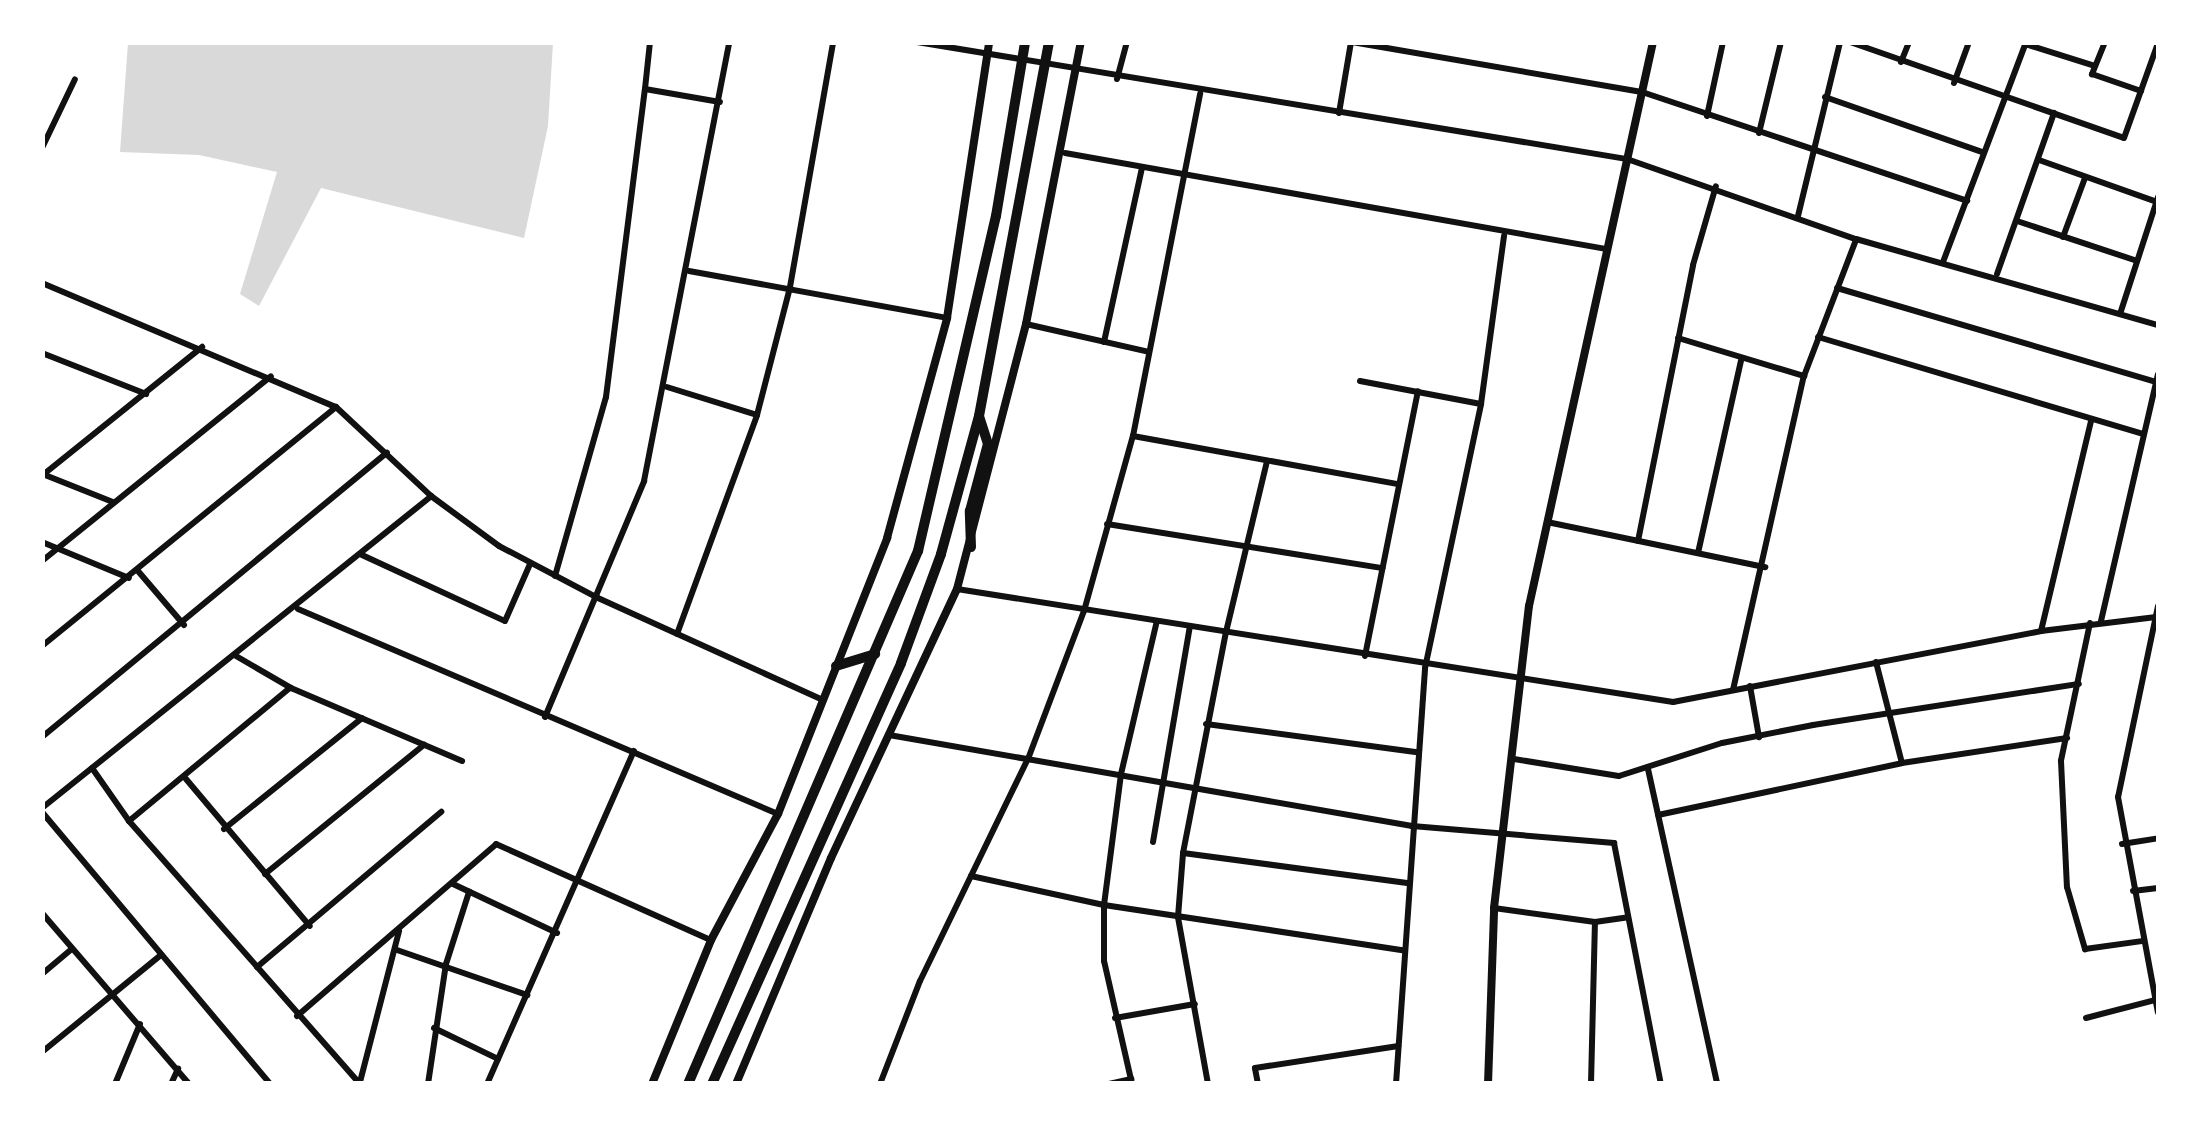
<!DOCTYPE html>
<html>
<head>
<meta charset="utf-8">
<style>
	body { margin:0 }
	#map { position:relative; width:2201px; height:1126px; overflow:hidden; background:#fff; font-family:"Space Grotesk",sans-serif }
	div>[style] { position:absolute }
	[style*='--x'] { left:calc(var(--x)*1px); top:calc(var(--y)*1px); width:calc(var(--w)*1px); rotate:calc(var(--a)*1deg) }
	.water>* { inset:0; background:#d9d9d9 }
	.minor>* { height:6px; margin:-3px; padding:0 3px; transform-origin:3px; border-radius:3px; background:#111 }
	.tertiary>* { height:8px; margin:-4px; padding:0 4px; transform-origin:4px; border-radius:4px; background:#111 }
	.trunk>* { height:10px; margin:-5px; padding:0 5px; transform-origin:5px; border-radius:5px; background:#111 }
	span { translate:-50% -50%; white-space:nowrap; text-align:center; line-height:1.15; -webkit-text-stroke:10px #fff; paint-order:stroke }
	.frame { position:absolute; inset:0; border:45px solid #fff; pointer-events:none }
</style>
</head>
<body>
<div id="map">
	<div class="water">
		<div style="clip-path:polygon(128px 43px,553px 43px,548px 126px,524px 238px,321px 188px,259px 306px,240px 294px,277px 172px,199px 155px,120px 152px)"></div>
	</div>
	<div class="minor">
		<div style="--x:650;--y:42;--w:47;--a:96.1"></div>
		<div style="--x:645;--y:89;--w:76;--a:9.8"></div>
		<div style="--x:917;--y:42;--w:720;--a:9.36"></div>
		<div style="--x:1627;--y:159;--w:243;--a:19.3"></div>
		<div style="--x:1856;--y:239;--w:314;--a:15.9"></div>
		<div style="--x:1352;--y:42;--w:294;--a:9.8"></div>
		<div style="--x:1642;--y:92;--w:343;--a:18.5"></div>
		<div style="--x:1850;--y:42;--w:290;--a:19.3"></div>
		<div style="--x:2124;--y:138;--w:101;--a:-70.3"></div>
		<div style="--x:2105;--y:42;--w:35;--a:112"></div>
		<div style="--x:2092;--y:74;--w:52;--a:19.1"></div>
		<div style="--x:2025;--y:44;--w:73;--a:17.4"></div>
		<div style="--x:1901;--y:62;--w:22;--a:-68"></div>
		<div style="--x:1117;--y:79;--w:38;--a:-75"></div>
		<div style="--x:1954;--y:83;--w:44;--a:-69.9"></div>
		<div style="--x:1825;--y:97;--w:166;--a:19.3"></div>
		<div style="--x:1339;--y:113;--w:72;--a:-80.4"></div>
		<div style="--x:1707;--y:116;--w:76;--a:-77.8"></div>
		<div style="--x:1759;--y:133;--w:94;--a:-76.4"></div>
		<div style="--x:42;--y:148;--w:76;--a:-64.4"></div>
		<div style="--x:1065;--y:153;--w:549;--a:10.06"></div>
		<div style="--x:2039;--y:160;--w:125;--a:19.6"></div>
		<div style="--x:1798;--y:216;--w:179;--a:-76.4"></div>
		<div style="--x:2017;--y:221;--w:126;--a:18.4"></div>
		<div style="--x:2063;--y:237;--w:63;--a:-69.6"></div>
		<div style="--x:1943;--y:262;--w:235;--a:-69.3"></div>
		<div style="--x:689;--y:271;--w:262;--a:10.3"></div>
		<div style="--x:1997;--y:274;--w:171;--a:-70.5"></div>
		<div style="--x:42;--y:283;--w:319;--a:22.9"></div>
		<div style="--x:336;--y:407;--w:130;--a:43.1"></div>
		<div style="--x:431;--y:496;--w:84;--a:36.3"></div>
		<div style="--x:499;--y:546;--w:112;--a:27.7"></div>
		<div style="--x:598;--y:598;--w:247;--a:24.4"></div>
		<div style="--x:1837;--y:288;--w:334;--a:16.4"></div>
		<div style="--x:2121;--y:311;--w:120;--a:-72"></div>
		<div style="--x:1026;--y:324;--w:126;--a:12.8"></div>
		<div style="--x:1818;--y:337;--w:339;--a:16.6"></div>
		<div style="--x:1678;--y:338;--w:132;--a:16.8"></div>
		<div style="--x:1104;--y:342;--w:179;--a:-77.7"></div>
		<div style="--x:42;--y:353;--w:112;--a:21.5"></div>
		<div style="--x:1360;--y:381;--w:123;--a:10.8"></div>
		<div style="--x:667;--y:387;--w:94;--a:17.3"></div>
		<div style="--x:1133;--y:436;--w:268;--a:10.3"></div>
		<div style="--x:44;--y:474;--w:203;--a:-38.8"></div>
		<div style="--x:45;--y:475;--w:73;--a:21.7"></div>
		<div style="--x:1547;--y:522;--w:223;--a:11.7"></div>
		<div style="--x:1107;--y:524;--w:279;--a:9.1"></div>
		<div style="--x:1638;--y:541;--w:281;--a:-78.7"></div>
		<div style="--x:1693;--y:265;--w:82;--a:-73.8"></div>
		<div style="--x:42;--y:542;--w:94;--a:22.5"></div>
		<div style="--x:1698;--y:553;--w:198;--a:-77.4"></div>
		<div style="--x:362;--y:555;--w:157;--a:24.8"></div>
		<div style="--x:505;--y:621;--w:62;--a:-66.3"></div>
		<div style="--x:42;--y:561;--w:294;--a:-38.9"></div>
		<div style="--x:138;--y:571;--w:71;--a:49.6"></div>
		<div style="--x:555;--y:576;--w:186;--a:-74.1"></div>
		<div style="--x:606;--y:397;--w:310;--a:-82.8"></div>
		<div style="--x:957;--y:589;--w:725;--a:8.97"></div>
		<div style="--x:1673;--y:702;--w:375;--a:-10.9"></div>
		<div style="--x:2041;--y:631;--w:116;--a:-6.9"></div>
		<div style="--x:2158;--y:606;--w:195;--a:101.8"></div>
		<div style="--x:2118;--y:797;--w:219;--a:79.5"></div>
		<div style="--x:298;--y:609;--w:522;--a:23.13"></div>
		<div style="--x:2101;--y:621;--w:253;--a:-77"></div>
		<div style="--x:2090;--y:623;--w:141;--a:101.9"></div>
		<div style="--x:2061;--y:761;--w:126;--a:87.3"></div>
		<div style="--x:2067;--y:887;--w:65;--a:73.8"></div>
		<div style="--x:2085;--y:949;--w:59;--a:-7.9"></div>
		<div style="--x:2041;--y:631;--w:216;--a:-76.6"></div>
		<div style="--x:677;--y:634;--w:233;--a:-69.9"></div>
		<div style="--x:757;--y:415;--w:132;--a:-75.5"></div>
		<div style="--x:790;--y:287;--w:249;--a:-80"></div>
		<div style="--x:42;--y:646;--w:379;--a:-39.1"></div>
		<div style="--x:236;--y:656;--w:64;--a:30.2"></div>
		<div style="--x:291;--y:688;--w:186;--a:23.1"></div>
		<div style="--x:1365;--y:656;--w:270;--a:-78.7"></div>
		<div style="--x:1876;--y:662;--w:104;--a:75.6"></div>
		<div style="--x:1750;--y:686;--w:52;--a:80"></div>
		<div style="--x:1733;--y:690;--w:322;--a:-77.3"></div>
		<div style="--x:1804;--y:376;--w:146;--a:-69.1"></div>
		<div style="--x:545;--y:717;--w:256;--a:-67.2"></div>
		<div style="--x:644;--y:481;--w:447;--a:-79"></div>
		<div style="--x:1206;--y:724;--w:213;--a:7.6"></div>
		<div style="--x:889;--y:735;--w:531;--a:9.87"></div>
		<div style="--x:1412;--y:826;--w:203;--a:4.8"></div>
		<div style="--x:1614;--y:843;--w:246;--a:79"></div>
		<div style="--x:42;--y:737;--w:447;--a:-39.5"></div>
		<div style="--x:1514;--y:759;--w:106;--a:9.2"></div>
		<div style="--x:1619;--y:776;--w:108;--a:-17.8"></div>
		<div style="--x:1722;--y:743;--w:93;--a:-11.2"></div>
		<div style="--x:1813;--y:725;--w:269;--a:-8.8"></div>
		<div style="--x:92;--y:768;--w:65;--a:55.1"></div>
		<div style="--x:129;--y:821;--w:350;--a:48.7"></div>
		<div style="--x:1648;--y:769;--w:322;--a:77.6"></div>
		<div style="--x:186;--y:779;--w:192;--a:49.9"></div>
		<div style="--x:42;--y:808;--w:499;--a:-38.7"></div>
		<div style="--x:42;--y:812;--w:355;--a:50"></div>
		<div style="--x:1658;--y:815;--w:249;--a:-12"></div>
		<div style="--x:1902;--y:763;--w:167;--a:-8.6"></div>
		<div style="--x:129;--y:821;--w:209;--a:-39.6"></div>
		<div style="--x:224;--y:829;--w:177;--a:-38.8"></div>
		<div style="--x:1153;--y:842;--w:219;--a:-80.3"></div>
		<div style="--x:2122;--y:844;--w:36;--a:-9"></div>
		<div style="--x:1183;--y:853;--w:228;--a:7.6"></div>
		<div style="--x:265;--y:874;--w:205;--a:-39.1"></div>
		<div style="--x:971;--y:876;--w:136;--a:12.3"></div>
		<div style="--x:1104;--y:905;--w:302;--a:8.6"></div>
		<div style="--x:453;--y:884;--w:115;--a:25.2"></div>
		<div style="--x:2133;--y:891;--w:25;--a:-7"></div>
		<div style="--x:1494;--y:908;--w:102;--a:7.9"></div>
		<div style="--x:1595;--y:922;--w:30;--a:-8"></div>
		<div style="--x:42;--y:913;--w:225;--a:49.3"></div>
		<div style="--x:397;--y:950;--w:138;--a:19.1"></div>
		<div style="--x:257;--y:967;--w:241;--a:-40.1"></div>
		<div style="--x:42;--y:974;--w:38;--a:-40"></div>
		<div style="--x:297;--y:1016;--w:263;--a:-40.8"></div>
		<div style="--x:496;--y:844;--w:235;--a:24.1"></div>
		<div style="--x:1115;--y:1018;--w:81;--a:-9.9"></div>
		<div style="--x:2086;--y:1018;--w:71;--a:-14.6"></div>
		<div style="--x:434;--y:1028;--w:71;--a:25.8"></div>
		<div style="--x:42;--y:1052;--w:154;--a:-39.2"></div>
		<div style="--x:360;--y:1082;--w:156;--a:-75.5"></div>
		<div style="--x:115;--y:1084;--w:65;--a:-67.4"></div>
		<div style="--x:171;--y:1084;--w:17;--a:-65"></div>
		<div style="--x:428;--y:1084;--w:121;--a:-81.5"></div>
		<div style="--x:446;--y:964;--w:76;--a:-72.3"></div>
		<div style="--x:487;--y:1084;--w:364;--a:-66.2"></div>
		<div style="--x:880;--y:1084;--w:110;--a:-68.8"></div>
		<div style="--x:920;--y:981;--w:247;--a:-64.1"></div>
		<div style="--x:1028;--y:759;--w:158;--a:-69.3"></div>
		<div style="--x:1084;--y:611;--w:182;--a:-74.4"></div>
		<div style="--x:1133;--y:436;--w:349;--a:-78.9"></div>
		<div style="--x:1109;--y:1084;--w:23;--a:-13"></div>
		<div style="--x:1132;--y:1084;--w:126;--a:-102.8"></div>
		<div style="--x:1104;--y:961;--w:56;--a:-90"></div>
		<div style="--x:1104;--y:905;--w:132;--a:-82.6"></div>
		<div style="--x:1121;--y:774;--w:157;--a:-76.8"></div>
		<div style="--x:1208;--y:1084;--w:170;--a:-100.2"></div>
		<div style="--x:1178;--y:917;--w:64;--a:-85.5"></div>
		<div style="--x:1183;--y:853;--w:225;--a:-79"></div>
		<div style="--x:1226;--y:632;--w:176;--a:-76.5"></div>
		<div style="--x:1258;--y:1084;--w:16;--a:-101"></div>
		<div style="--x:1255;--y:1068;--w:145;--a:-8.7"></div>
		<div style="--x:1396;--y:1084;--w:417;--a:-86"></div>
		<div style="--x:1425;--y:668;--w:270;--a:-78"></div>
		<div style="--x:1481;--y:404;--w:170;--a:-82.2"></div>
		<div style="--x:1591;--y:1084;--w:162;--a:-88.6"></div>
	</div>
	<div class="tertiary">
		<div style="--x:652;--y:1084;--w:156;--a:-67.7"></div>
		<div style="--x:711;--y:940;--w:143;--a:-62"></div>
		<div style="--x:778;--y:814;--w:297;--a:-68.4"></div>
		<div style="--x:887;--y:538;--w:228;--a:-74.7"></div>
		<div style="--x:947;--y:318;--w:279;--a:-81.3"></div>
		<div style="--x:736;--y:1084;--w:245;--a:-67.2"></div>
		<div style="--x:831;--y:858;--w:297;--a:-64.9"></div>
		<div style="--x:957;--y:589;--w:274;--a:-75.4"></div>
		<div style="--x:1026;--y:324;--w:287;--a:-79"></div>
		<div style="--x:1488;--y:1084;--w:176;--a:-88"></div>
		<div style="--x:1494;--y:908;--w:304;--a:-83.4"></div>
		<div style="--x:1529;--y:606;--w:577;--a:-77.6"></div>
	</div>
	<div class="trunk">
		<div style="--x:971;--y:547;--w:36;--a:-92"></div>
		<div style="--x:970;--y:511;--w:69;--a:-75"></div>
		<div style="--x:988;--y:444;--w:28;--a:-108"></div>
		<div style="--x:836;--y:666;--w:41;--a:-17.1"></div>
		<div style="--x:688;--y:1084;--w:581;--a:-66.66"></div>
		<div style="--x:918;--y:551;--w:344;--a:-76.9"></div>
		<div style="--x:996;--y:216;--w:176;--a:-80.5"></div>
		<div style="--x:712;--y:1084;--w:461;--a:-65.8"></div>
		<div style="--x:901;--y:663;--w:116;--a:-69.8"></div>
		<div style="--x:941;--y:554;--w:143;--a:-74.6"></div>
		<div style="--x:979;--y:416;--w:380;--a:-79.4"></div>
	</div>
	<div class="frame"></div>
</div>
</body>
</html>
